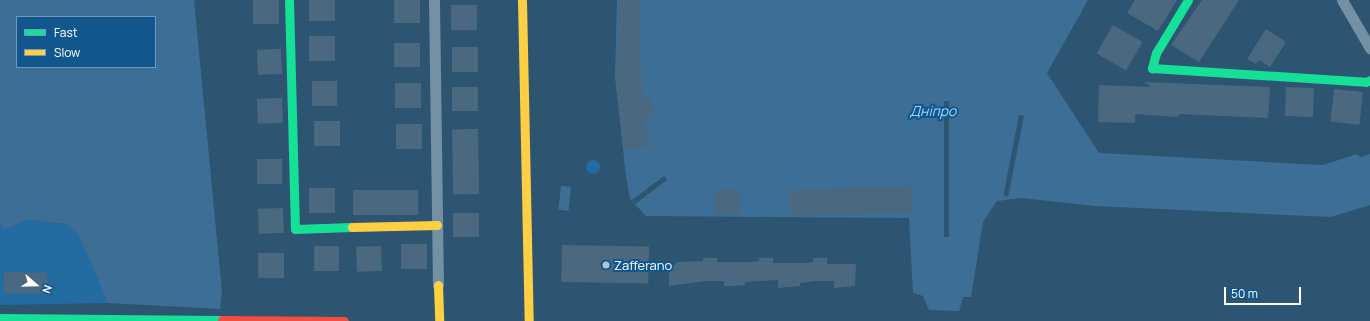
<!DOCTYPE html>
<html>
<head>
<meta charset="utf-8">
<style>
	body { margin:0 }
	#map { position:relative; width:1370px; height:321px; overflow:hidden; background:#2d5471; font-family:Manrope,sans-serif }
	div>[style] { position:absolute }
	[style*='--x'] { left:calc(var(--x)*1px); top:calc(var(--y)*1px); width:calc(var(--w)*1px); rotate:calc(var(--a)*1deg) }
	.green>* { inset:0; background:#226ca2 }
	.round { border-radius:50% }
	.water>* { inset:0; background:#3d6f96; transform-origin:0 0 }
	.pier>* { inset:0; background:#2d5471; transform-origin:0 0 }
	.building>* { inset:0; background:#4a6981; transform-origin:0 0 }
	.street>* { height:11px; margin:-5.5px; padding:0 5.5px; transform-origin:5.5px; border-radius:5.5px; background:#7490a5 }
	.fast>* { height:9px; margin:-4.5px; padding:0 4.5px; transform-origin:4.5px; border-radius:4.5px; background:#16e098 }
	.slow>* { height:9px; margin:-4.5px; padding:0 4.5px; transform-origin:4.5px; border-radius:4.5px; background:#ffcf43 }
	.jam>* { height:9px; margin:-4.5px; padding:0 4.5px; transform-origin:4.5px; border-radius:4.5px; background:#f24e42 }
	.dots>* { width:11px; height:11px; translate:-50% -50%; box-sizing:border-box; border:2px solid #11578d; border-radius:50% }
	span { translate:-50% -50%; white-space:nowrap; text-align:center; line-height:1.15; -webkit-text-stroke:4px #11578d; paint-order:stroke }
	.poi-label { font-size:13px; color:#fff }
	.left { translate:0 -50%; text-align:left }
	.water-label { font-size:14px; color:#a5d6f9; font-style:italic }
	.legend { position:absolute; left:16px; top:16px; width:140px; height:52px; box-sizing:border-box; background:#11578d; border:1px solid #709abb; margin:0; padding:5px 7px; list-style:none; font-size:12px; color:#fff }
	.legend li { display:flex; align-items:center; gap:8px; height:20px }
	.legend b { width:20px; border:1px solid #709abb }
	.north { position:absolute; left:16px; top:265px; width:40px; height:40px; -webkit-text-stroke:3px #11578d; paint-order:stroke; rotate:110deg; font-size:11px; font-weight:700; line-height:16px; text-align:center; color:#fff }
	.north::after { content:''; display:block; margin:auto; width:14px; height:18px; background:#fff; clip-path:polygon(50% 0,100% 100%,50% 72%,0 100%) }
	.scale { position:absolute; left:1224px; top:287px; width:77px; height:18px; box-sizing:border-box; border:2px solid #fff; border-top:0; padding-left:5px; font-size:12px; line-height:14px; white-space:nowrap; color:#fff; -webkit-text-stroke:3px #11578d; paint-order:stroke }
</style>
</head>
<body>
<div id="map">
	<div class="green">
		<div class="round" style="left:586px;top:160px;width:14px;height:14px"></div>
		<div style="clip-path:polygon(28px 220px,65px 224px,78px 234px,108px 303px,0 305px,0 223px,4px 230px)"></div>
	</div>
	<div class="water">
		<div style="clip-path:polygon(evenodd,0 0,194px 0,222px 292px,220px 309px,108px 303px,78px 234px,65px 224px,28px 220px,4px 230px,0 223px,0 0,17px 17px,155px 17px,155px 67px,17px 67px,17px 17px)"></div>
		<div style="clip-path:polygon(617px 0,1088px 0,1047px 73px,1099px 153px,1323px 165px,1357px 154px,1360px 157px,1370px 154px,1370px 205px,1331px 217px,1096px 206px,1021px 198px,997px 201px,983px 222px,971px 297px,963px 297px,959px 311px,929px 310px,923px 296px,913px 293px,909px 218px,646px 216px,630px 199px,626px 176px,615px 77px)"></div>
		<div style="left:561px;top:186px;width:10px;height:24px;rotate:6deg"></div>
	</div>
	<div class="pier">
		<div style="left:944px;top:101px;width:5px;height:136px"></div>
		<div style="left:1019px;top:115px;width:5px;height:82px;rotate:11deg"></div>
		<div style="left:664px;top:176px;width:5px;height:40px;rotate:53deg"></div>
	</div>
	<div class="building">
		<div style="left:253px;top:0;width:26px;height:24px"></div>
		<div style="left:309px;top:0;width:26px;height:21px"></div>
		<div style="left:394px;top:0;width:26px;height:23px"></div>
		<div style="clip-path:polygon(619px 0,639px 0,642px 98px,650px 96px,654px 115px,645px 117px,649px 146px,624px 149px,616px 83px)"></div>
		<div style="clip-path:polygon(1135px 0,1177px 0,1158px 31px,1127px 13px)"></div>
		<div style="clip-path:polygon(1202px 0,1239px 0,1199px 62px,1171px 45px)"></div>
		<div style="left:451px;top:5px;width:26px;height:25px"></div>
		<div style="left:1113px;top:25px;width:34px;height:33px;rotate:30deg"></div>
		<div style="clip-path:polygon(1266px 29px,1286px 42px,1270px 67px,1259px 60px,1256px 64px,1247px 59px)"></div>
		<div style="left:335px;top:36px;width:25px;height:26px;rotate:90deg"></div>
		<div style="left:394px;top:43px;width:26px;height:24px"></div>
		<div style="left:452px;top:47px;width:26px;height:25px"></div>
		<div style="left:281px;top:49px;width:25px;height:24px;rotate:88deg"></div>
		<div style="left:312px;top:81px;width:25px;height:25px"></div>
		<div style="clip-path:polygon(1144px 82px,1270px 87px,1268px 118px,1179px 114px,1178px 117px,1135px 114px,1135px 123px,1098px 122px,1099px 85px,1152px 87px)"></div>
		<div style="left:395px;top:83px;width:26px;height:25px"></div>
		<div style="left:452px;top:87px;width:26px;height:24px"></div>
		<div style="left:1286px;top:87px;width:28px;height:29px;rotate:2deg"></div>
		<div style="left:1334px;top:89px;width:29px;height:33px;rotate:6deg"></div>
		<div style="left:282px;top:98px;width:25px;height:25px;rotate:88deg"></div>
		<div style="left:314px;top:121px;width:26px;height:25px"></div>
		<div style="left:422px;top:124px;width:25px;height:26px;rotate:90deg"></div>
		<div style="left:478px;top:129px;width:65px;height:26px;rotate:89deg"></div>
		<div style="left:257px;top:159px;width:25px;height:25px"></div>
		<div style="left:912px;top:186px;width:26px;height:122px;rotate:88deg"></div>
		<div style="left:335px;top:188px;width:25px;height:26px;rotate:90deg"></div>
		<div style="left:739px;top:189px;width:25px;height:24px;rotate:88deg"></div>
		<div style="left:353px;top:190px;width:65px;height:25px"></div>
		<div style="left:283px;top:208px;width:25px;height:25px;rotate:88deg"></div>
		<div style="left:453px;top:213px;width:26px;height:24px"></div>
		<div style="left:401px;top:244px;width:26px;height:25px"></div>
		<div style="left:562px;top:245px;width:87px;height:37px;rotate:1deg"></div>
		<div style="left:314px;top:246px;width:25px;height:25px"></div>
		<div style="left:381px;top:246px;width:25px;height:25px;rotate:88deg"></div>
		<div style="left:258px;top:253px;width:26px;height:25px"></div>
		<div style="clip-path:polygon(703px 258px,717px 258px,717px 262px,752px 262px,759px 261px,759px 258px,773px 258px,773px 263px,806px 263px,813px 262px,813px 258px,827px 258px,827px 264px,856px 264px,855px 286px,834px 288px,834px 281px,815px 281px,800px 283px,800px 286px,778px 288px,778px 280px,745px 282px,745px 285px,734px 286px,724px 286px,724px 281px,706px 281px,669px 286px,669px 266px,676px 265px,676px 262px,703px 261px)"></div>
		<div style="left:4px;top:272px;width:43px;height:21px;rotate:1deg"></div>
	</div>
	<div class="street">
		<div style="--x:434;--y:0;--w:285;--a:89.2"></div>
		<div style="--x:1342;--y:0;--w:56;--a:59.7"></div>
	</div>
	<div class="fast">
		<div style="--x:289;--y:0;--w:229;--a:88.5"></div>
		<div style="--x:295;--y:229;--w:57;--a:-2"></div>
		<div style="--x:1188;--y:0;--w:62;--a:121.1"></div>
		<div style="--x:1156;--y:53;--w:16;--a:105"></div>
		<div style="--x:1152;--y:68;--w:214;--a:3.7"></div>
		<div style="--x:1366;--y:82;--w:4;--a:-27"></div>
		<div style="--x:0;--y:318;--w:222;--a:0.5"></div>
	</div>
	<div class="slow">
		<div style="--x:522;--y:0;--w:321;--a:88.8"></div>
		<div style="--x:352;--y:227;--w:85;--a:-1.3"></div>
		<div style="--x:438;--y:285;--w:36;--a:88"></div>
	</div>
	<div class="jam">
		<div style="--x:222;--y:320;--w:122;--a:0.5"></div>
	</div>
	<div class="dots">
		<div style="left:606px;top:265px;background:#b6c3cd"></div>
	</div>
	<div class="poi-label">
		<span class="left" style="left:614px;top:265px">Zafferano</span>
	</div>
	<div class="water-label">
		<span style="left:933px;top:111px">Дніпро</span>
	</div>
	<ul class="legend">
	<li><b style="height:5px;background:#16e098"></b>Fast</li>
	<li><b style="height:5px;background:#ffcf43"></b>Slow</li>
	</ul>
	<div class="north">N</div>
	<div class="scale">50 m</div>
</div>
</body>
</html>
